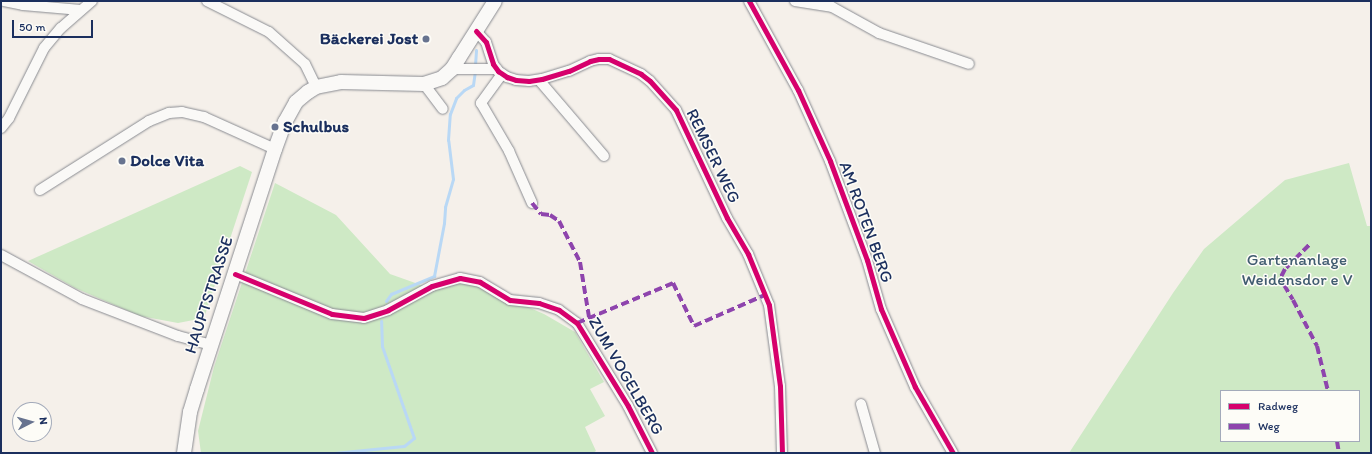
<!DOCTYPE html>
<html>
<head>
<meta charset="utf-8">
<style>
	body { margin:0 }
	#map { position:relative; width:1372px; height:454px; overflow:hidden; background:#f5f0ea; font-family:Itim,sans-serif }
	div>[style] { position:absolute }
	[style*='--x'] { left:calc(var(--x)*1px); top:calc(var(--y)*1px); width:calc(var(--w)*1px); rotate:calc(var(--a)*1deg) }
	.green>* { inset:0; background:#cee9c5 }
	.stream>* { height:3px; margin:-1.5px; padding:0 1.5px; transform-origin:1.5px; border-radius:1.5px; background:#b9d8f5 }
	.roads { filter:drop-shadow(0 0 1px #898b91) drop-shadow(0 0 1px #898b91) }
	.street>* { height:10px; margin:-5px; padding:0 5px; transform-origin:5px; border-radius:5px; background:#faf9f7 }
	.secondary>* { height:14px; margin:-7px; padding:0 7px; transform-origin:7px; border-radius:7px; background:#faf9f7 }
	.quiet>* { height:4px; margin-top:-2px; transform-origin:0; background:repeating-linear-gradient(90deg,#8e44ad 0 8px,transparent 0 12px) }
	.cycleway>* { height:5px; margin:-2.5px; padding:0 2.5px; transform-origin:2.5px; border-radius:2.5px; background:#d6006c }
	.dots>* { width:11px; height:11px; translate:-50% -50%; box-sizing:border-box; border:2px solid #fdfcf7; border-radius:50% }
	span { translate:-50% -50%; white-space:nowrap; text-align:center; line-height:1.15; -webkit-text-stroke:3px #fdfcf7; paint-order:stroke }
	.poi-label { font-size:17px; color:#1b2f5e; font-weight:700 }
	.right { translate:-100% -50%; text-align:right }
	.left { translate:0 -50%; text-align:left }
	.street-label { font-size:17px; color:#1b2f5e }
	.park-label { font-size:17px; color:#405c70 }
	.frame { position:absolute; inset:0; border:2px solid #1b2f5e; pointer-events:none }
	.legend { position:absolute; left:1220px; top:390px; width:140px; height:52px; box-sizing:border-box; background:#fdfcf7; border:1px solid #a3aaba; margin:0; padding:5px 7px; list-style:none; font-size:12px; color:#1b2f5e }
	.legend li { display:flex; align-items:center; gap:8px; height:20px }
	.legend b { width:20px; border:1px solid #a3aaba }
	.north { position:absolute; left:12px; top:402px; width:40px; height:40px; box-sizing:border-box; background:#fdfcf7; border:1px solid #a3aaba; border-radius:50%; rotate:84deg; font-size:11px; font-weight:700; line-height:16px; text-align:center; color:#1b2f5e }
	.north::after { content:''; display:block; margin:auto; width:14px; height:18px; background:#67738f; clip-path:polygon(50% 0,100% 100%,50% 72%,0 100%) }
	.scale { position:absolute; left:12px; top:20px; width:81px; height:18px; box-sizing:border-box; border:2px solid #1b2f5e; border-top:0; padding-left:5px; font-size:12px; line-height:14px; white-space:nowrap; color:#1b2f5e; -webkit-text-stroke:3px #fdfcf7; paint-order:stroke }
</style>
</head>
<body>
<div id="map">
	<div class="green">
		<div style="clip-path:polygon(evenodd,1349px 163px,1367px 226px,1371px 226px,1371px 453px,1069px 453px,1173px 293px,1204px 249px,1285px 180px,1349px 163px,1221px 391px,1359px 391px,1359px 441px,1221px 441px,1221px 391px)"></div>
		<div style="clip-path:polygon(240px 166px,252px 172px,204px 318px,178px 323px,140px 316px,75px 288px,28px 261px)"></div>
		<div style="clip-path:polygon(275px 183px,336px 215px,390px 274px,435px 290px,457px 283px,474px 284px,544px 314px,575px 332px,604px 382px,590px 389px,605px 416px,585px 427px,596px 451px,593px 453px,201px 453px,198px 431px,214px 367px)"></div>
	</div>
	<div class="stream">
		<div style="--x:475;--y:65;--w:15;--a:-86"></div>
		<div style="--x:386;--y:301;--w:9;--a:-54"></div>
		<div style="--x:391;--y:294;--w:47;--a:-22.7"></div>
		<div style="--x:434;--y:276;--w:54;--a:-79.3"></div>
		<div style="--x:444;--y:223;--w:16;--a:-86"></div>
		<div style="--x:445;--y:207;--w:29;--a:-74"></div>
		<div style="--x:453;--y:179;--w:39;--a:-97"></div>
		<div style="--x:448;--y:140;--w:26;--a:-86"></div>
		<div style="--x:450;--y:114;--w:17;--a:-69"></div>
		<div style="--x:456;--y:98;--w:11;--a:-45"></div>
		<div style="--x:464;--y:90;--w:10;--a:-29"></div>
		<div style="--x:473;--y:85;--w:15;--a:-82"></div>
		<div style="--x:334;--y:453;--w:70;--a:-5.7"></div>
		<div style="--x:404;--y:446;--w:13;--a:-39"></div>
		<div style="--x:414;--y:438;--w:97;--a:-109.2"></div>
		<div style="--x:382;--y:346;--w:25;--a:-92"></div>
	</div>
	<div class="roads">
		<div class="street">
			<div style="--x:4;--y:1;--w:19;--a:12"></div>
			<div style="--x:23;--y:5;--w:58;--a:4.9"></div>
			<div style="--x:207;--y:1;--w:69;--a:26.6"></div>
			<div style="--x:269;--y:32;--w:48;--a:41.6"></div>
			<div style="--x:305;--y:64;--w:25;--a:64"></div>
			<div style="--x:749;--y:1;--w:102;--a:61.2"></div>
			<div style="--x:798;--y:90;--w:78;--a:65.7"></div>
			<div style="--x:830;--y:161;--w:106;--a:69.5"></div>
			<div style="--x:867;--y:260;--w:51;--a:74.1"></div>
			<div style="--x:881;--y:309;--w:85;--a:66.4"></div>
			<div style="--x:915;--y:387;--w:76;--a:60.1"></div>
			<div style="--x:795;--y:1;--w:37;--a:9"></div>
			<div style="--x:832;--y:7;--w:54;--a:29"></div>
			<div style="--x:879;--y:33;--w:95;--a:19"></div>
			<div style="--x:476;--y:31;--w:15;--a:48"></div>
			<div style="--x:486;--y:42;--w:23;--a:72"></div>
			<div style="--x:493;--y:64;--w:9;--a:54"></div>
			<div style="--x:498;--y:71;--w:11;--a:34"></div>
			<div style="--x:507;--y:77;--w:9;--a:18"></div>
			<div style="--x:516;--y:80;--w:13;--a:4"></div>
			<div style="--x:529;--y:81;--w:13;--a:-9"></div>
			<div style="--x:542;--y:79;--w:28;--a:-17"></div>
			<div style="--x:569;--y:71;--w:23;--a:-25"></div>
			<div style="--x:590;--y:61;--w:9;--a:-13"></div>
			<div style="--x:599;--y:59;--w:10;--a:0"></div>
			<div style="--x:609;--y:59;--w:35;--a:25"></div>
			<div style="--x:641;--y:74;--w:11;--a:38"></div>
			<div style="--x:650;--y:81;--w:39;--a:48"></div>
			<div style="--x:676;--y:110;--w:119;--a:64.7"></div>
			<div style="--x:727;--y:218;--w:42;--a:59.7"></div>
			<div style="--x:748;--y:254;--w:55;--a:67.6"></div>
			<div style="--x:769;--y:305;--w:82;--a:82.3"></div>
			<div style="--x:780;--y:386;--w:67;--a:88.3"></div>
			<div style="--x:452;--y:69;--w:45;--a:0"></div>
			<div style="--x:502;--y:74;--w:36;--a:126"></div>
			<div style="--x:481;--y:103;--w:56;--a:59.7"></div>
			<div style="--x:509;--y:151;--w:57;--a:66.1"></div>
			<div style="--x:539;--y:80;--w:100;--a:49.5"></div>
			<div style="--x:424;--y:84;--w:31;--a:53"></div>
			<div style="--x:1;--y:128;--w:13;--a:-51"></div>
			<div style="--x:9;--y:118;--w:78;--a:-63.4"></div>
			<div style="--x:44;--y:48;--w:26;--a:-50"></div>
			<div style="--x:61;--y:28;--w:41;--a:-41.1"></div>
			<div style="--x:40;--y:190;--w:129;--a:-32.3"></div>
			<div style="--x:149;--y:121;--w:22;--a:-22"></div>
			<div style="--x:169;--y:113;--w:13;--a:-4"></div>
			<div style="--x:182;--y:112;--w:23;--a:13"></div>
			<div style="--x:204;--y:117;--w:78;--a:24.3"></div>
			<div style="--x:1;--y:255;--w:92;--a:28.5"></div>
			<div style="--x:82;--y:299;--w:103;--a:21.1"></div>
			<div style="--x:178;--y:336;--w:34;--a:15"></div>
			<div style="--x:235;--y:274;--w:105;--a:22.4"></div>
			<div style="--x:332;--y:314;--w:32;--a:7"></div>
			<div style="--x:364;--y:318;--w:25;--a:-18"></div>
			<div style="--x:388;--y:310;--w:50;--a:-28.6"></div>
			<div style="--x:432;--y:286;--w:29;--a:-16"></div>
			<div style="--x:460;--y:278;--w:20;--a:11"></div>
			<div style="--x:480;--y:282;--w:35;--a:31"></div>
			<div style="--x:510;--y:300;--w:29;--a:6"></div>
			<div style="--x:539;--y:303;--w:21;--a:19"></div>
			<div style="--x:559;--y:310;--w:22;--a:36"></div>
			<div style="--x:577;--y:323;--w:97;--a:58.4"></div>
			<div style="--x:628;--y:406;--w:53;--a:62.9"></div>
			<div style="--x:861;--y:404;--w:51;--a:74.1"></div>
		</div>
		<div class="secondary">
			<div style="--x:184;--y:453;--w:41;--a:-81.7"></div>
			<div style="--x:190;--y:412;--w:24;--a:-73"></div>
			<div style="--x:197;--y:389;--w:252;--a:-72"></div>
			<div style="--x:275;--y:149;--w:29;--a:-70"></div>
			<div style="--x:285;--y:122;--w:23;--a:-61"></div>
			<div style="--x:296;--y:102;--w:16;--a:-40"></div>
			<div style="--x:308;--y:92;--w:9;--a:-32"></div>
			<div style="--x:316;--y:87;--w:25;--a:-11"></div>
			<div style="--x:341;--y:82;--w:83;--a:1.4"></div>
			<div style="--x:424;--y:84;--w:19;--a:-18"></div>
			<div style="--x:442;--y:78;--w:13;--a:-42"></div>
			<div style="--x:452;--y:69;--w:13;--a:-58"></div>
			<div style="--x:459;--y:58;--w:67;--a:-57.7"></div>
		</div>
	</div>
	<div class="quiet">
		<div style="--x:532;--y:203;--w:14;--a:51"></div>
		<div style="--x:541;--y:214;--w:9;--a:6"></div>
		<div style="--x:550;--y:215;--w:11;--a:34"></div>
		<div style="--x:559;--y:221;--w:46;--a:62.9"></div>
		<div style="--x:580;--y:262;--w:56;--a:80.7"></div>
		<div style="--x:1309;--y:245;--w:34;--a:135"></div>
		<div style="--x:1285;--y:269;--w:9;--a:117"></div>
		<div style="--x:1281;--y:277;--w:9;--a:69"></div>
		<div style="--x:1284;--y:285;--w:17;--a:59"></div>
		<div style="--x:1293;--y:300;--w:52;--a:62.4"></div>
		<div style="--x:1317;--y:346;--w:46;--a:76.3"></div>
		<div style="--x:577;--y:323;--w:104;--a:-22.6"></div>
		<div style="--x:673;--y:283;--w:48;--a:64"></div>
		<div style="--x:694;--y:326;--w:77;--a:-23.6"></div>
		<div style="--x:1337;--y:441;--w:12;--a:81"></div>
	</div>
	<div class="cycleway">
		<div style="--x:749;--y:1;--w:102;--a:61.2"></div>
		<div style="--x:798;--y:90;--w:78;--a:65.7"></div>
		<div style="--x:830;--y:161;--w:106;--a:69.5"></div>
		<div style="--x:867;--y:260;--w:51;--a:74.1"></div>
		<div style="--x:881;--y:309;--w:85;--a:66.4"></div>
		<div style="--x:915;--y:387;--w:76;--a:60.1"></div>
		<div style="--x:476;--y:31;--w:15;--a:48"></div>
		<div style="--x:486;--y:42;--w:23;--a:72"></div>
		<div style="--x:493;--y:64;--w:9;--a:54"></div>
		<div style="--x:498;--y:71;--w:11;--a:34"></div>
		<div style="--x:507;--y:77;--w:9;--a:18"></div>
		<div style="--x:516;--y:80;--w:13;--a:4"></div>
		<div style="--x:529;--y:81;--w:13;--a:-9"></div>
		<div style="--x:542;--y:79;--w:28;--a:-17"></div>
		<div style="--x:569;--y:71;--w:23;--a:-25"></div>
		<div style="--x:590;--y:61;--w:9;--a:-13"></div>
		<div style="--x:599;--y:59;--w:10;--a:0"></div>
		<div style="--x:609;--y:59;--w:35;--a:25"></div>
		<div style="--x:641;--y:74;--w:11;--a:38"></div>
		<div style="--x:650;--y:81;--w:39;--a:48"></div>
		<div style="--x:676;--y:110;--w:119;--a:64.7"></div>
		<div style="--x:727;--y:218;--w:42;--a:59.7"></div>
		<div style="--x:748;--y:254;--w:55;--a:67.6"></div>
		<div style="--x:769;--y:305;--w:82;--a:82.3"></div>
		<div style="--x:780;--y:386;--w:67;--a:88.3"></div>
		<div style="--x:235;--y:274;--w:105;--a:22.4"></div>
		<div style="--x:332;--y:314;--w:32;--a:7"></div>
		<div style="--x:364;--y:318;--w:25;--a:-18"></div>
		<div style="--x:388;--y:310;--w:50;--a:-28.6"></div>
		<div style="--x:432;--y:286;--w:29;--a:-16"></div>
		<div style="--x:460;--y:278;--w:20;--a:11"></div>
		<div style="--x:480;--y:282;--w:35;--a:31"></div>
		<div style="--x:510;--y:300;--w:29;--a:6"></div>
		<div style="--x:539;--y:303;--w:21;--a:19"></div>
		<div style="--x:559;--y:310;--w:22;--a:36"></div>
		<div style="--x:577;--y:323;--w:97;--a:58.4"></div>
		<div style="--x:628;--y:406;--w:53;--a:62.9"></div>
	</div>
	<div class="dots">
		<div style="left:426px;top:39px;background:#67738f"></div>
		<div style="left:275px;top:127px;background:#67738f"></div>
		<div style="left:122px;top:161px;background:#67738f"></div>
	</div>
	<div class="poi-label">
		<span class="right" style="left:418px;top:39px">Bäckerei Jost</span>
		<span class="left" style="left:283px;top:127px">Schulbus</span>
		<span class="left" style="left:130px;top:161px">Dolce Vita</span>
	</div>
	<div class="street-label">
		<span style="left:713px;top:156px;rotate:64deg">REMSER WEG</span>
		<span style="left:866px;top:222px;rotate:70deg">AM ROTEN BERG</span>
		<span style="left:209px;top:295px;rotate:-72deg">HAUPTSTRASSE</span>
		<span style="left:626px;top:376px;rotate:60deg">ZUM VOGELBERG</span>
	</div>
	<div class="park-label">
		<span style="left:1297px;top:270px">Gartenanlage<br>Weidensdor e V</span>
	</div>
	<div class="frame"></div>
	<ul class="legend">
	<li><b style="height:5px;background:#d6006c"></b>Radweg</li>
	<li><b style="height:5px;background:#8e44ad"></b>Weg</li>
	</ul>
	<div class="north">N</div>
	<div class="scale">50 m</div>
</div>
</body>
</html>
